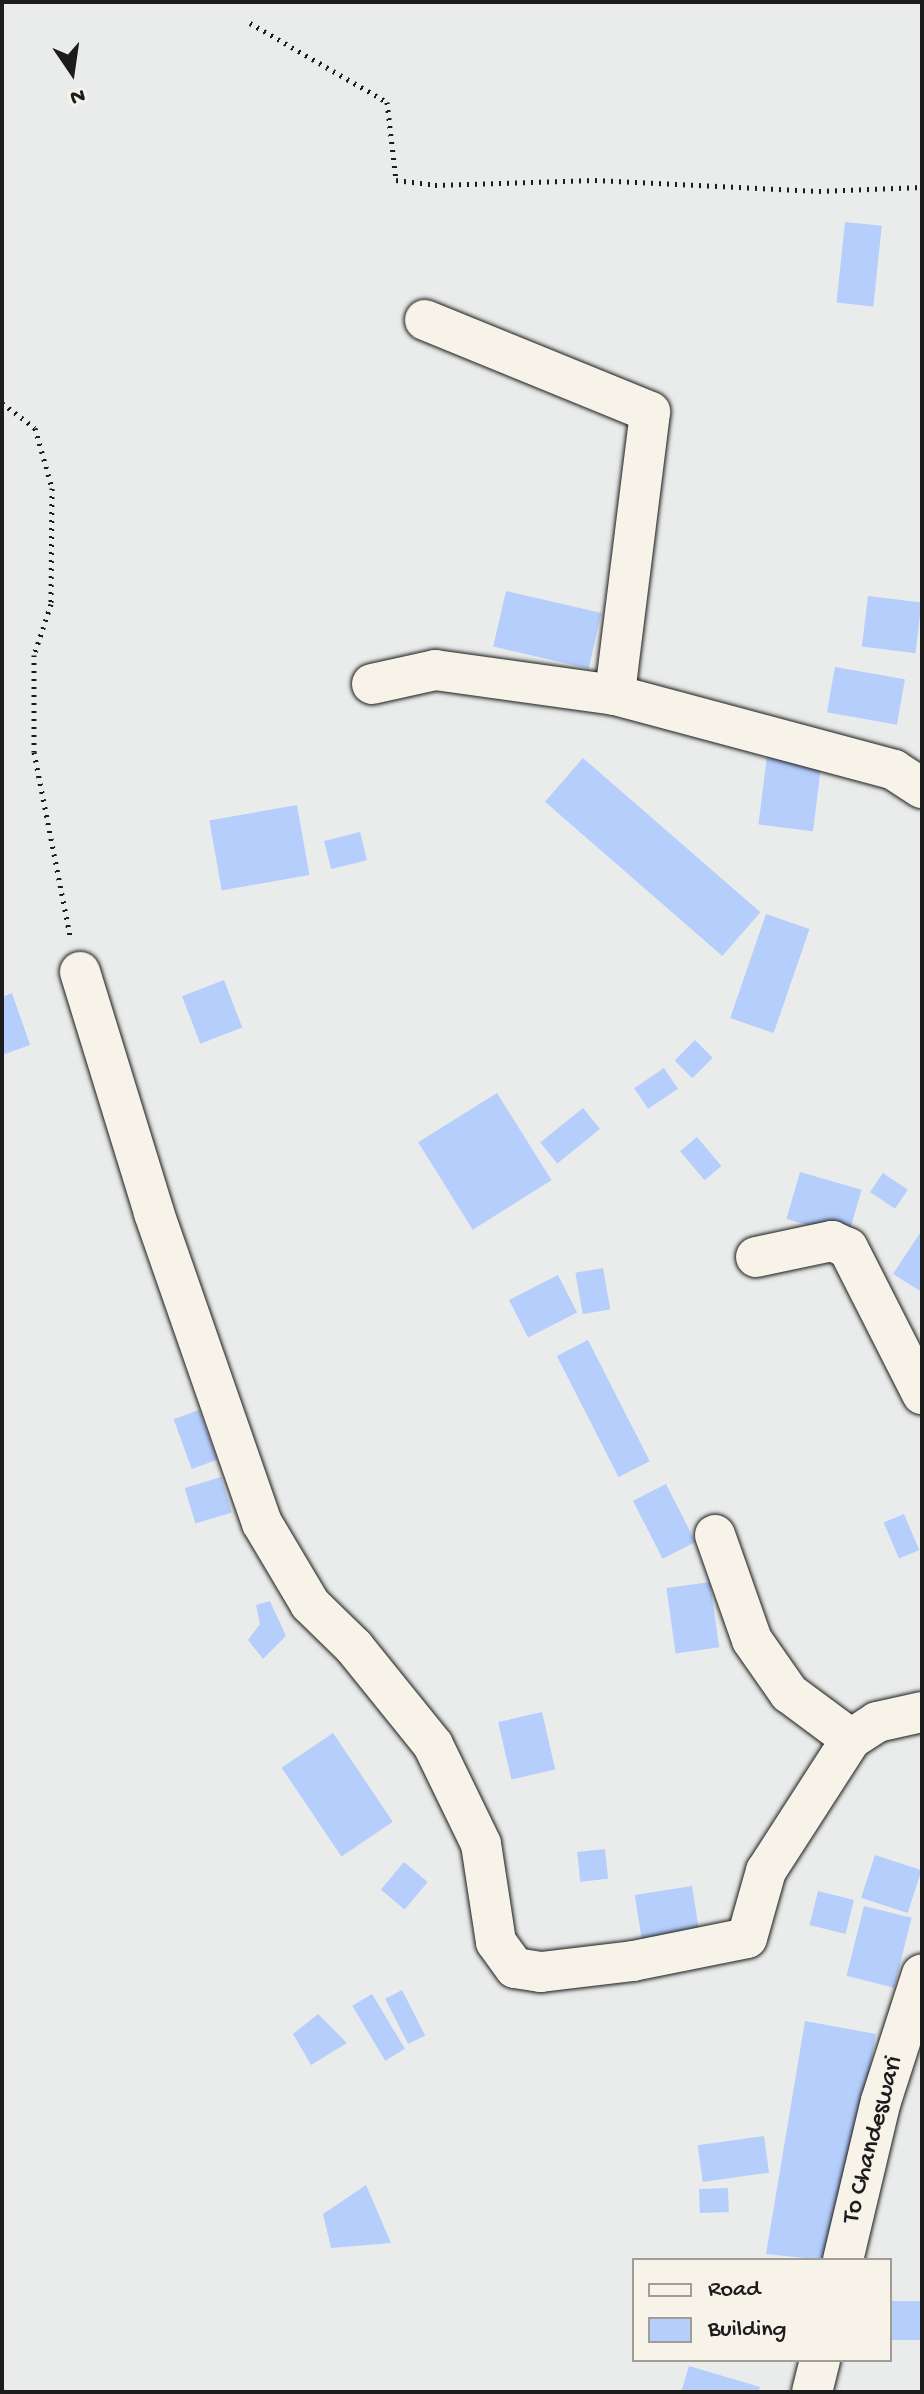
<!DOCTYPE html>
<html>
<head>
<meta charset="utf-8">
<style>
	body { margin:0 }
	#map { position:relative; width:924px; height:2394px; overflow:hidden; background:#eaecec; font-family:"Gochi Hand",sans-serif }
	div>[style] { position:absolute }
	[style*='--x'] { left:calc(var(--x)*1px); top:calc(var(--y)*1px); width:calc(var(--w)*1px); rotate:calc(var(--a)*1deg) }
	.building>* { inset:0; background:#b5cefc; transform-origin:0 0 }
	.path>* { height:5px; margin-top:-2.5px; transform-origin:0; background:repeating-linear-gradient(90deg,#1c1c1c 0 2px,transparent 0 8px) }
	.roads { filter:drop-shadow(0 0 2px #1c1c1c) drop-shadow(0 0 2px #1c1c1c) }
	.minor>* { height:40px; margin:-20px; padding:0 20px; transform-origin:20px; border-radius:20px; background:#f7f3e8 }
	span { translate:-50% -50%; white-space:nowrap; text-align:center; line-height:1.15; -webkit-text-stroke:8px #f7f3e8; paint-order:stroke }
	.street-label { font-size:26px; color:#1c1c1c }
	.frame { position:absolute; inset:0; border:4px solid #1c1c1c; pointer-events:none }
	.legend { position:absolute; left:632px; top:2258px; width:260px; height:104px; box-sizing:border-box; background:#f7f3e8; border:2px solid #9f9d96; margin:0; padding:10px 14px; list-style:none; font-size:24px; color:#1c1c1c }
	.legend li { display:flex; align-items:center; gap:16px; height:40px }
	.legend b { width:40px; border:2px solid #9f9d96 }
	.north { position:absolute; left:32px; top:32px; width:80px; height:80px; -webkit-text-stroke:6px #f7f3e8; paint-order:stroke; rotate:167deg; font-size:22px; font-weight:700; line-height:32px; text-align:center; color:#1c1c1c }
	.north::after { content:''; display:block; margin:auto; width:28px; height:36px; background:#1c1c1c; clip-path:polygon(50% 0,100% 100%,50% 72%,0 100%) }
</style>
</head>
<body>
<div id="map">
	<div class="building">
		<div style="left:845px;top:222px;width:37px;height:81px;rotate:6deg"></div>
		<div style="left:506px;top:591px;width:98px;height:57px;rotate:13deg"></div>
		<div style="left:868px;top:596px;width:54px;height:51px;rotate:7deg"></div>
		<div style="left:835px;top:667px;width:71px;height:46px;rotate:10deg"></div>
		<div style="left:767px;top:755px;width:55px;height:70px;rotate:7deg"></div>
		<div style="left:583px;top:758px;width:235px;height:58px;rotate:41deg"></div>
		<div style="left:297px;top:805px;width:71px;height:89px;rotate:80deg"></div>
		<div style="left:360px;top:832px;width:29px;height:37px;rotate:76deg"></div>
		<div style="left:766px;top:914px;width:46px;height:110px;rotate:19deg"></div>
		<div style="left:224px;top:980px;width:51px;height:45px;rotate:69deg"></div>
		<div style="clip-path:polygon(12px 993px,30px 1045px,2px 1055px,2px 997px)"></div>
		<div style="left:695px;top:1040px;width:25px;height:29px;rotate:45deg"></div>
		<div style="left:664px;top:1068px;width:25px;height:36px;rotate:56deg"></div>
		<div style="left:497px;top:1093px;width:103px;height:93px;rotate:58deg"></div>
		<div style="left:583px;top:1108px;width:27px;height:55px;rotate:51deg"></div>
		<div style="left:697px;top:1137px;width:38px;height:22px;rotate:50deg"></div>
		<div style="left:800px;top:1172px;width:64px;height:49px;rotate:16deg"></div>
		<div style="left:883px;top:1173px;width:30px;height:23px;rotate:34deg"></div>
		<div style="clip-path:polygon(922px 1230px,922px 1292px,893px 1274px)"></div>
		<div style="left:603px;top:1268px;width:42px;height:28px;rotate:80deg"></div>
		<div style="left:558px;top:1275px;width:42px;height:55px;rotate:63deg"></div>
		<div style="left:588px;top:1340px;width:136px;height:35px;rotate:63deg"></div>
		<div style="left:199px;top:1410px;width:53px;height:27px;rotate:70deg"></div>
		<div style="left:221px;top:1477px;width:37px;height:38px;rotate:73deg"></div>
		<div style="left:666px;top:1484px;width:65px;height:37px;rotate:63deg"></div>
		<div style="left:904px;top:1514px;width:39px;height:22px;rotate:67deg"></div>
		<div style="left:710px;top:1582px;width:66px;height:44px;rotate:82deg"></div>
		<div style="clip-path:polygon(270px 1601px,286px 1636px,263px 1659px,248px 1640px,260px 1624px,256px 1605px)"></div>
		<div style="left:542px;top:1712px;width:59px;height:45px;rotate:77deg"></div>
		<div style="left:333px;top:1733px;width:107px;height:62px;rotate:56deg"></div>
		<div style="left:605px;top:1849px;width:30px;height:28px;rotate:84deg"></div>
		<div style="left:875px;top:1855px;width:49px;height:45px;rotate:18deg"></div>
		<div style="left:404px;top:1862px;width:31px;height:36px;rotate:40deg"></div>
		<div style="left:692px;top:1886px;width:55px;height:58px;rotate:81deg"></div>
		<div style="left:818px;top:1891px;width:37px;height:35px;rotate:14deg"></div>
		<div style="left:864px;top:1906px;width:49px;height:72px;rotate:14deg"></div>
		<div style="left:402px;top:1990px;width:51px;height:19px;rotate:63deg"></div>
		<div style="left:372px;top:1994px;width:64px;height:23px;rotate:59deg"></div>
		<div style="clip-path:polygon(318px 2014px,347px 2043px,311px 2065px,293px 2034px)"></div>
		<div style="clip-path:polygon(805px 2021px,876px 2034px,856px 2143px,824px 2260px,766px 2254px)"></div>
		<div style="left:764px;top:2136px;width:37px;height:67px;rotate:82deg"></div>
		<div style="clip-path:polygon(366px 2185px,391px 2243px,331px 2248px,323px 2214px)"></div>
		<div style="left:728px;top:2188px;width:24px;height:29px;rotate:88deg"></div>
		<div style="left:922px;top:2301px;width:39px;height:32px;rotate:90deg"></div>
		<div style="clip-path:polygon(689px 2366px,760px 2387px,758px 2392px,681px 2392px)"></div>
	</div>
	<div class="path">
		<div style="--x:250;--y:23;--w:158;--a:30"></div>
		<div style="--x:387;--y:102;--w:79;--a:83.4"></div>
		<div style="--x:396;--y:180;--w:39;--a:7"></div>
		<div style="--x:435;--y:185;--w:160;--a:-1.8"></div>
		<div style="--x:595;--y:180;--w:224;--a:2.8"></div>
		<div style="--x:819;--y:191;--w:103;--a:-2.2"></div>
		<div style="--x:2;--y:403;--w:41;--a:37.1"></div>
		<div style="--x:35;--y:428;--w:62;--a:74.2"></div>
		<div style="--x:52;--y:488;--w:116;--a:90.5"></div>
		<div style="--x:51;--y:604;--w:54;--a:108.4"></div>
		<div style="--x:34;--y:655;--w:97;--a:90"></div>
		<div style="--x:34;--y:752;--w:187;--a:78.9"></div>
	</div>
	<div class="roads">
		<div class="minor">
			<div style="--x:425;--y:320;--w:243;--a:22.2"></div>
			<div style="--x:650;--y:412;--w:285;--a:97.1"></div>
			<div style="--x:372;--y:684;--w:65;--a:-12.5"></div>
			<div style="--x:435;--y:670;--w:182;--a:7.9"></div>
			<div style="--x:615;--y:695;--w:289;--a:15"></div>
			<div style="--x:894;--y:770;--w:33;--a:33"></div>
			<div style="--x:80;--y:972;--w:252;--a:72.9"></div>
			<div style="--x:154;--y:1213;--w:328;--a:70.8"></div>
			<div style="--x:262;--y:1523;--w:94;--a:59.3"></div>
			<div style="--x:310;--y:1604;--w:62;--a:44.3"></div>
			<div style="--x:354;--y:1647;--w:126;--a:51.1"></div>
			<div style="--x:433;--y:1745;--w:110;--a:64.1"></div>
			<div style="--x:481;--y:1844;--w:99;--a:81.3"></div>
			<div style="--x:496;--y:1942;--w:32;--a:54"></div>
			<div style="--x:515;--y:1968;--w:26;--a:9"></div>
			<div style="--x:541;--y:1972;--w:93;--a:-6.8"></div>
			<div style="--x:633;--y:1961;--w:116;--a:-11.4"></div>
			<div style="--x:747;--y:1938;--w:70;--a:-74.2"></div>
			<div style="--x:766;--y:1871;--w:157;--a:-57.2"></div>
			<div style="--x:851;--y:1739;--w:31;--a:-33"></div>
			<div style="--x:877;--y:1722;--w:46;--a:-12.5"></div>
			<div style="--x:756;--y:1257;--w:78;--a:-11.9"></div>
			<div style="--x:832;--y:1241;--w:17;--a:24"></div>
			<div style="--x:848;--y:1248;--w:164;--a:63.1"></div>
			<div style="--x:715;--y:1535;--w:111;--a:70.6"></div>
			<div style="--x:752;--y:1640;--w:65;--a:55.1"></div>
			<div style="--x:789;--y:1693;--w:77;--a:36.6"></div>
			<div style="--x:843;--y:2260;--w:163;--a:-76.6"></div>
			<div style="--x:881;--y:2101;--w:133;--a:-72.1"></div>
			<div style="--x:812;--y:2392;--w:33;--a:-76"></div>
		</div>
	</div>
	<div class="street-label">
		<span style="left:874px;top:2140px;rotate:-75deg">To Chandeswari</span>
	</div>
	<div class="frame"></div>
	<ul class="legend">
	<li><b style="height:10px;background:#f7f3e8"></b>Road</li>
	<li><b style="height:22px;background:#b5cefc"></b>Building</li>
	</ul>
	<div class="north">N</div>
</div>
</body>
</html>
